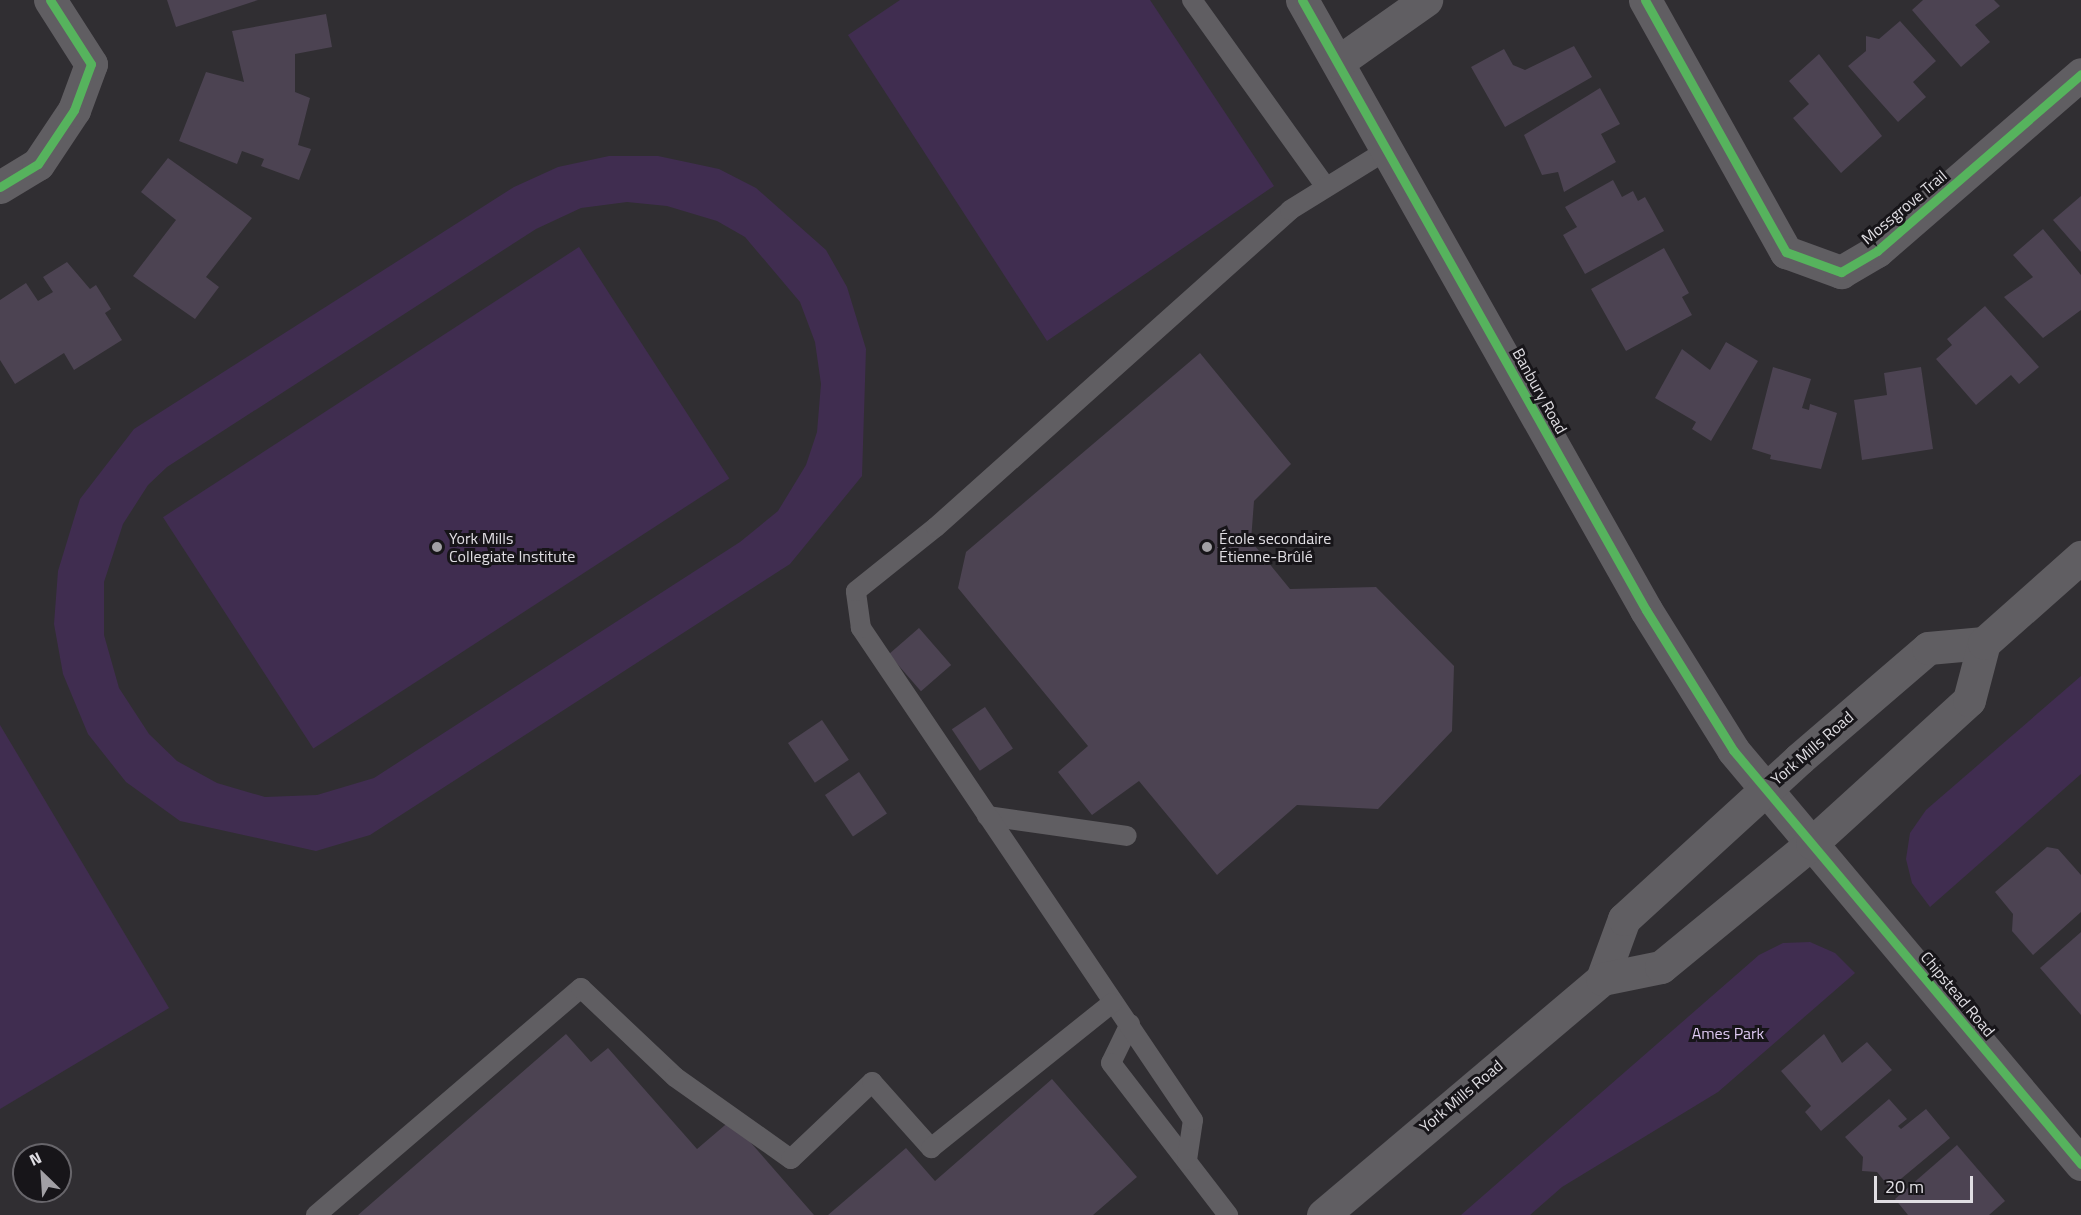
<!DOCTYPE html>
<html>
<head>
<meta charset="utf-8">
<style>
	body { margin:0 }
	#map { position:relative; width:2081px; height:1215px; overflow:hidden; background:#302e32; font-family:"Titillium Web",sans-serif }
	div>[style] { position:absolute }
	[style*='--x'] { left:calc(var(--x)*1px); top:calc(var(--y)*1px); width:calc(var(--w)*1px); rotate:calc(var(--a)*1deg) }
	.green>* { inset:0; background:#402d50; transform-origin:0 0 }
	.building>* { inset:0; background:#4c4352; transform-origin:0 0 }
	.lane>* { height:20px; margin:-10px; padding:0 10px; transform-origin:10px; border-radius:10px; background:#605e62 }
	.street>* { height:33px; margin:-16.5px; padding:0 16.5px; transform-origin:16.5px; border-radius:16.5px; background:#605e62 }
	.secondary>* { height:33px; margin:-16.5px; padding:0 16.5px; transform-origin:16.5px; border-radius:16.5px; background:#605e62 }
	.cycleway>* { height:9px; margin:-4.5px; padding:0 4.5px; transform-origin:4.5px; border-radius:4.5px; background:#56b35d }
	.dots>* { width:16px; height:16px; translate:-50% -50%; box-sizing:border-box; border:3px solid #171519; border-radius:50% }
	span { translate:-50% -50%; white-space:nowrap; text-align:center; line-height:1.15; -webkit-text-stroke:6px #171519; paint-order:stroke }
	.street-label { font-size:16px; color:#e0dee3 }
	.poi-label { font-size:16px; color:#e0dee3 }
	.left { translate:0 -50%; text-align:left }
	.park-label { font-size:16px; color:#dec9f2 }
	.north { position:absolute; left:12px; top:1143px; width:60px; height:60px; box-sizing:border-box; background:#171519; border:2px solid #67656a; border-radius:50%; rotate:335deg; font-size:16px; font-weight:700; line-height:24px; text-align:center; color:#e0dee3 }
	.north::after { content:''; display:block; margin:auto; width:21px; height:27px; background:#a2a0a5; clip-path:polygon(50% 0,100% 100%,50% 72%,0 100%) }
	.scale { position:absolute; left:1874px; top:1176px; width:99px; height:27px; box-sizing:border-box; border:3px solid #e0dee3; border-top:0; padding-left:8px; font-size:18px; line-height:21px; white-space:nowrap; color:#e0dee3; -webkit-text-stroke:4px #171519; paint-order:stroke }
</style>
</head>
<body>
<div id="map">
	<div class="green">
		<div style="clip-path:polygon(900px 0,1150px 0,1274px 186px,1047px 341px,848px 35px)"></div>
		<div style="clip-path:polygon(evenodd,609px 156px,658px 156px,719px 169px,756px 188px,826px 250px,847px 287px,866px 349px,862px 476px,790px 564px,370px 835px,316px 851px,180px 821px,126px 782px,88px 734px,63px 674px,54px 624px,58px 571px,80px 499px,134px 429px,514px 187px,558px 167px,609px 156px,627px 202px,667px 206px,717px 221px,745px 237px,800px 302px,815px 342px,821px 384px,817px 432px,806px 465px,778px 511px,740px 542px,374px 778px,317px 795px,265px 797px,217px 783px,177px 761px,149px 734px,119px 688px,104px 635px,104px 582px,123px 524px,148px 485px,167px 467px,536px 229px,581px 208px,627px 202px)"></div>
		<div style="left:579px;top:247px;width:276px;height:496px;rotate:57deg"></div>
		<div style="clip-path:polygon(2081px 676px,2081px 774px,1930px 907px,1912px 883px,1906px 859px,1910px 833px,1926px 810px)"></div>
		<div style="clip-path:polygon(0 725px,169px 1008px,0 1109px)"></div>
		<div style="clip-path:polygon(1810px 942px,1835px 953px,1855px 973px,1718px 1092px,1562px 1187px,1530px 1215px,1461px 1215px,1759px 955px,1783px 943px)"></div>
	</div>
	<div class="building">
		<div style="clip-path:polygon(167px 0,258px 0,176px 27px)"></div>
		<div style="clip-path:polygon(1923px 0,1994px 0,2000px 6px,1975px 25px,1990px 42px,1961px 67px,1912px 10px)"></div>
		<div style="clip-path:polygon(326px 14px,332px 47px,295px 54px,295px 92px,310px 98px,298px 145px,311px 149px,299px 180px,261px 166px,264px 159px,242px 151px,237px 164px,179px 141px,206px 72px,244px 82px,232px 31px)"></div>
		<div style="clip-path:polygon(1900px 21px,1936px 61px,1913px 82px,1926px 97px,1898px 122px,1848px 66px,1866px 51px,1866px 36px,1879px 39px)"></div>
		<div style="clip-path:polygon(1574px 46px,1592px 77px,1505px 127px,1471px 67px,1504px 49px,1513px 65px,1525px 70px)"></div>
		<div style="clip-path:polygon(1819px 54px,1882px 136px,1841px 173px,1793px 118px,1809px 104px,1789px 81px)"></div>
		<div style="clip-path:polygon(1600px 88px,1620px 124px,1601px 134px,1616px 162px,1564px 192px,1558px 172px,1542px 175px,1524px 135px)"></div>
		<div style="clip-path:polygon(168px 158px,252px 218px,206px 277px,219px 287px,195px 319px,133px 276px,176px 220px,141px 192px)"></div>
		<div style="clip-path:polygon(1613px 180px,1622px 197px,1633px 191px,1638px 201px,1645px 197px,1664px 231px,1585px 274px,1563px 235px,1577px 227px,1565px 207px)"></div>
		<div style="clip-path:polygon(2081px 196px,2081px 252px,2053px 220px)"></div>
		<div style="clip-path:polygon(2043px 229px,2081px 275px,2081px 310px,2043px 338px,2004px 297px,2033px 277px,2013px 255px)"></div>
		<div style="clip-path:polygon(1664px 248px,1689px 293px,1682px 297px,1692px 315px,1626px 351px,1591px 289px)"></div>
		<div style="clip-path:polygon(67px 262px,90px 289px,96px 285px,111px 309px,105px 313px,122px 340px,74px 370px,64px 353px,15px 384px,0 360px,0 300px,26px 283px,38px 301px,53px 292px,43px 277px)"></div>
		<div style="clip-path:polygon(1985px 306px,2039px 367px,2019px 384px,2011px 375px,1976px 405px,1936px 359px,1952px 345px,1947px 339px)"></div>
		<div style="clip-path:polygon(1726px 342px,1758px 361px,1711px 441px,1692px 429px,1696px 422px,1655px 398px,1682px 349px,1710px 370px)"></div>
		<div style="clip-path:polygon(1200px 353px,1291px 464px,1254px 501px,1251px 541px,1290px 589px,1376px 587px,1454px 666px,1452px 731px,1378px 809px,1297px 805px,1217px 875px,1139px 781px,1092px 815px,1058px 772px,1088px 746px,958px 588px,966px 552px)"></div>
		<div style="clip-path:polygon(1773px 367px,1811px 379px,1802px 408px,1809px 410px,1810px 404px,1837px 413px,1821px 469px,1770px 459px,1771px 455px,1752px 449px)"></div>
		<div style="clip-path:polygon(1921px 367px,1933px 449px,1862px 460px,1854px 400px,1887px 395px,1884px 373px)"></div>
		<div style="left:919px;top:628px;width:49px;height:40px;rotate:49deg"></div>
		<div style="left:985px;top:707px;width:50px;height:40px;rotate:56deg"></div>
		<div style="left:822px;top:720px;width:48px;height:41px;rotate:56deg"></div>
		<div style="left:859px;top:772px;width:50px;height:41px;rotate:56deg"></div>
		<div style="clip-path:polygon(2047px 847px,2058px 849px,2081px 875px,2081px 912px,2033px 955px,2012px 931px,2013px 914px,1995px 892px)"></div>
		<div style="clip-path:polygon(2081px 932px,2081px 1015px,2040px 968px)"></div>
		<div style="clip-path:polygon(566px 1034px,591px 1062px,608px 1048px,697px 1149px,731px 1120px,814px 1215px,358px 1215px)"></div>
		<div style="clip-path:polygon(1824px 1034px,1842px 1063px,1867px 1042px,1892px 1070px,1821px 1131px,1805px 1112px,1811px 1106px,1781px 1071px)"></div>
		<div style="clip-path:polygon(1052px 1079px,1137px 1177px,1093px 1215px,828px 1215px,906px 1148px,935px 1181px)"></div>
		<div style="clip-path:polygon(1889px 1099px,1907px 1119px,1898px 1126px,1901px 1129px,1926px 1109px,1950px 1138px,1890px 1188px,1877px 1172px,1862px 1171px,1863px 1157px,1845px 1137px)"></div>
		<div style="clip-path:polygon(1957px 1145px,2005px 1201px,1989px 1215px,1908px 1215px,1895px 1199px)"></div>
	</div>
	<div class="lane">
		<div style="--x:1192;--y:0;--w:230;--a:54.4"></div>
		<div style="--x:987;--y:816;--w:141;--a:8.1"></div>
		<div style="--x:1130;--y:1024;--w:43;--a:116"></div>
		<div style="--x:1111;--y:1063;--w:192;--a:52.4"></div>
		<div style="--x:1187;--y:1160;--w:40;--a:-81.5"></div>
		<div style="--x:1193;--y:1120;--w:594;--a:-124.01"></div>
		<div style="--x:861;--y:628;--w:37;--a:-98"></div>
		<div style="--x:856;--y:591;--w:102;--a:-38.7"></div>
		<div style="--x:936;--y:527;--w:475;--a:-41.8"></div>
		<div style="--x:1290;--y:210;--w:114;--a:-31.7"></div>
		<div style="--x:316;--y:1215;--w:349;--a:-40.6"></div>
		<div style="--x:581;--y:988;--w:129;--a:43.4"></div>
		<div style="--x:675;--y:1077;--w:142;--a:35.3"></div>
		<div style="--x:791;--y:1159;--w:112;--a:-43.5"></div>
		<div style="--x:872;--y:1082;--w:89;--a:48.2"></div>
		<div style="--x:931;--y:1148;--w:232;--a:-38.7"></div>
	</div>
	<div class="street">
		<div style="--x:1302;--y:0;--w:700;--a:60.58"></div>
		<div style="--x:1646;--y:610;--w:165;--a:58.1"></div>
		<div style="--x:1733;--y:750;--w:541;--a:49.95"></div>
		<div style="--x:1645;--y:0;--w:289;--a:60.8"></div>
		<div style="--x:1786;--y:252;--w:59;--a:20"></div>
		<div style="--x:1841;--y:272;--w:42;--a:-30.3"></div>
		<div style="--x:1877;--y:251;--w:270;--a:-40.9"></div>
		<div style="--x:1338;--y:62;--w:108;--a:-35.2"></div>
		<div style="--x:0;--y:187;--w:44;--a:-31.2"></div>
		<div style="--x:38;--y:164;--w:65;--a:-56.3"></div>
		<div style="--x:74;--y:110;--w:49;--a:-69.7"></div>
		<div style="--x:91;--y:64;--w:76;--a:-122.6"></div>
	</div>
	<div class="secondary">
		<div style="--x:1602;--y:979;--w:64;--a:-69.9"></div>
		<div style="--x:1624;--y:919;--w:237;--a:-42.4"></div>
		<div style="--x:1799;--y:759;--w:170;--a:-40.7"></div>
		<div style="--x:1928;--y:648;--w:56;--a:-5.1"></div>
		<div style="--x:1323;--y:1215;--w:365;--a:-40.2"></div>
		<div style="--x:1602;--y:979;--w:60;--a:-11.5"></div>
		<div style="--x:1661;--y:967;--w:195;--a:-39.4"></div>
		<div style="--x:1812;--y:843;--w:212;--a:-42.3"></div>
		<div style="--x:1969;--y:700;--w:59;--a:-75.3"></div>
		<div style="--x:1984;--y:643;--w:130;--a:-41.6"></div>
	</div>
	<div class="cycleway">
		<div style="--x:1302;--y:0;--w:700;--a:60.58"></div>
		<div style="--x:1646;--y:610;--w:165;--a:58.1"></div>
		<div style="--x:1733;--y:750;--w:541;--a:49.95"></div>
		<div style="--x:1645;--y:0;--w:289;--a:60.8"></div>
		<div style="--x:1786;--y:252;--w:59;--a:20"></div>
		<div style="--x:1841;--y:272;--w:42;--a:-30.3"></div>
		<div style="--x:1877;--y:251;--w:270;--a:-40.9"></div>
		<div style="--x:0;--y:187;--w:44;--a:-31.2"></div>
		<div style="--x:38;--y:164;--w:65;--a:-56.3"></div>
		<div style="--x:74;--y:110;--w:49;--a:-69.7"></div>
		<div style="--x:91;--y:64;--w:76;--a:-122.6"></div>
	</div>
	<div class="dots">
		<div style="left:437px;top:547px;background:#a2a0a5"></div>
		<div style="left:1207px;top:547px;background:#a2a0a5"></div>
	</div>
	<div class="street-label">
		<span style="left:1904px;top:207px;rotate:-40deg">Mossgrove Trail</span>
		<span style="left:1540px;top:391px;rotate:61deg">Banbury Road</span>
		<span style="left:1812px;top:748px;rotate:-41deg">York Mills Road</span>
		<span style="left:1958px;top:994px;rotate:50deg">Chipstead Road</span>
		<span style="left:1461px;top:1096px;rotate:-40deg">York Mills Road</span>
	</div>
	<div class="poi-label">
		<span class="left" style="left:449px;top:547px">York Mills<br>Collegiate Institute</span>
		<span class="left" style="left:1219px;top:547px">École secondaire<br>Étienne-Brûlé</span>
	</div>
	<div class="park-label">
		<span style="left:1728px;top:1033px">Ames Park</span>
	</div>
	<div class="north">N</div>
	<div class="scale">20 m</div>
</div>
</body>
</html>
